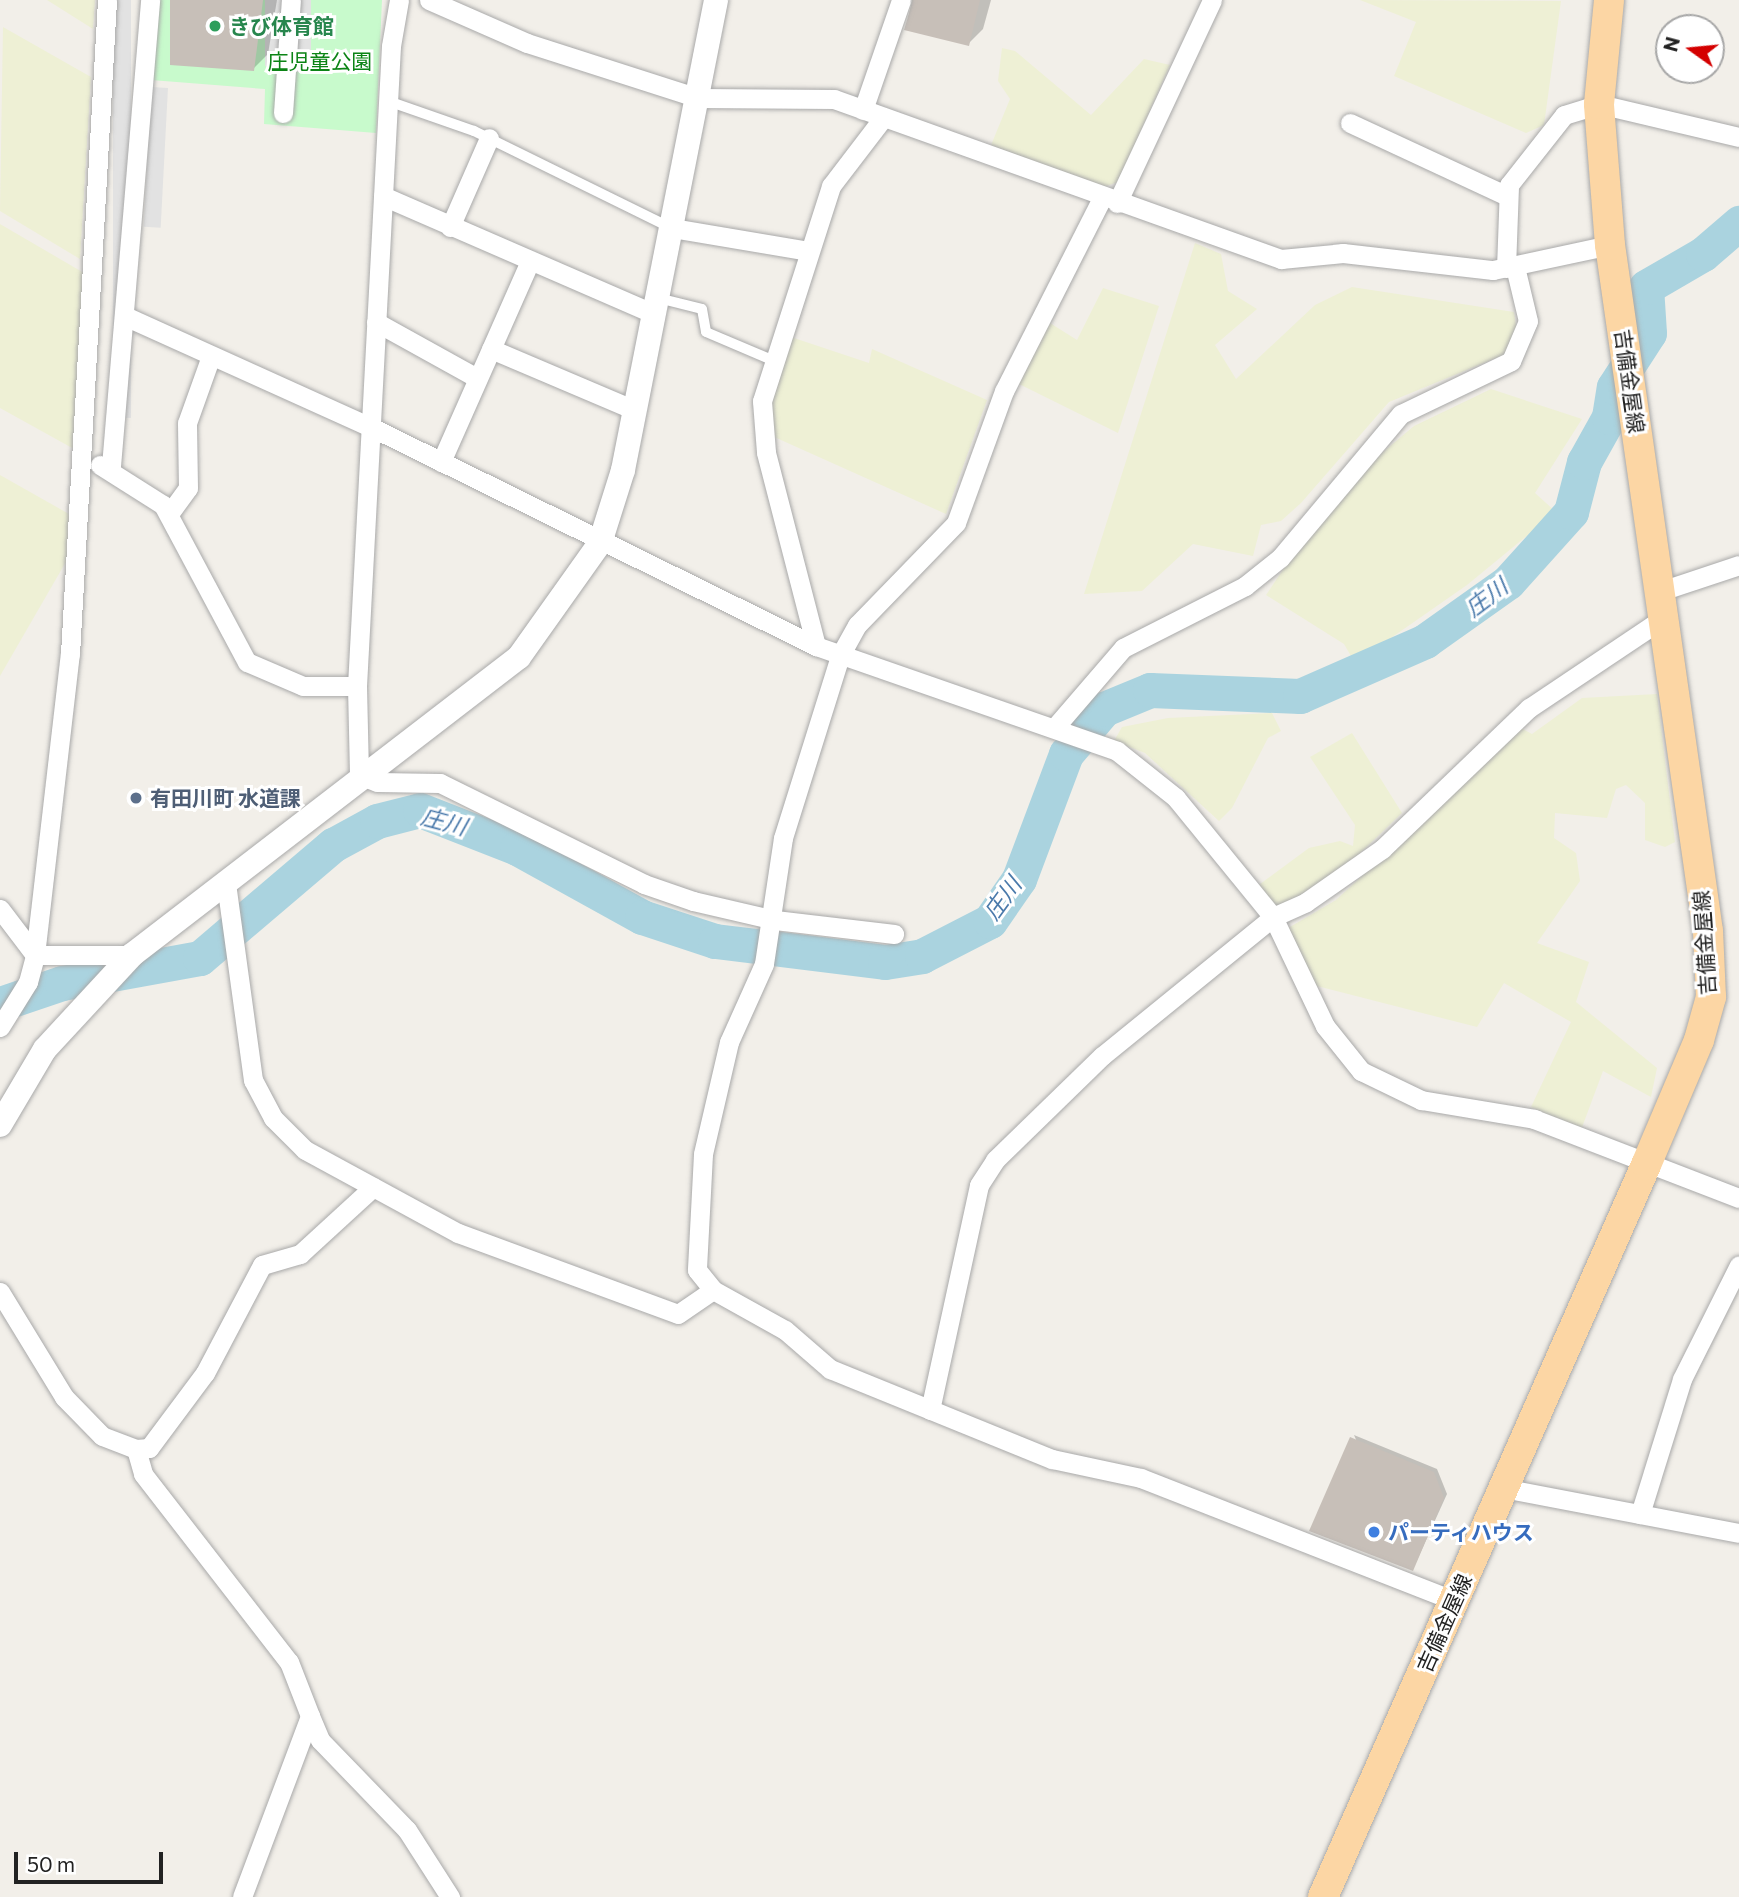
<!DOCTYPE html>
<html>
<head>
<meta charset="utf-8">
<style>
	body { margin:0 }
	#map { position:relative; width:1739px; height:1897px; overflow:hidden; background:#f2efe9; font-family:Commissioner,"Noto Sans JP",sans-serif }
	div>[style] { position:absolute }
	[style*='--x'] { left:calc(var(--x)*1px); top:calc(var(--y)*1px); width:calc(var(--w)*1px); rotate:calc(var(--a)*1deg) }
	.farmland>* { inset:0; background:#eef0d5 }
	.park>* { inset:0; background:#c8facc }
	.parking>* { inset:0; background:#e2e2e2; transform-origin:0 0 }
	.shadow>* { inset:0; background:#0003 }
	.river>* { height:35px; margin:-17.5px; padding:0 17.5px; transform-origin:17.5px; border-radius:17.5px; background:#aad3df }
	.building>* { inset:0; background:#c7bfb8 }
	.roads { filter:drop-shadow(0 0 2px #a9a9a9) drop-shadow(0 0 2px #a9a9a9) }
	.service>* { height:10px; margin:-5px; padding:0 5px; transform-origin:5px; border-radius:5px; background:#fff }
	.minor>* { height:19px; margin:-9.5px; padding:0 9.5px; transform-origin:9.5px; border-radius:9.5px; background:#fff }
	.tertiary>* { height:24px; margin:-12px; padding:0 12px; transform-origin:12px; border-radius:12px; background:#fff }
	.primary>* { height:30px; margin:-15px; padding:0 15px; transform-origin:15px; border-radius:15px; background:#fcd6a4 }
	.dots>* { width:19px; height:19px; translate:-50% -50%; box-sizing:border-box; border:4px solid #fff; border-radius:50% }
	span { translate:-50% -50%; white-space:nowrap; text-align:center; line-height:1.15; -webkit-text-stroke:6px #fff; paint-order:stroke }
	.leisure-label { font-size:21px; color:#27864d; font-weight:700 }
	.left { translate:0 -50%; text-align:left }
	.park-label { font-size:21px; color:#0c8416 }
	.street-label { font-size:21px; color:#222 }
	.service-label { font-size:21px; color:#4e5e75; font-weight:700 }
	.shop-label { font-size:21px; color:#366cbe; font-weight:700 }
	.water-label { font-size:23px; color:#4a7aab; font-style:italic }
	.north { position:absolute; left:1655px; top:14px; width:70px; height:70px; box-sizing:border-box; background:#fff; border:2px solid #a7a7a7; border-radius:50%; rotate:285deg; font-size:19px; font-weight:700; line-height:28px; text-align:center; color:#222 }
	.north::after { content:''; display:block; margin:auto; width:24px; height:32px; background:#d40000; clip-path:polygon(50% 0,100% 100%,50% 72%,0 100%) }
	.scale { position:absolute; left:14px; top:1852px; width:149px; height:32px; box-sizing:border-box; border:4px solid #222; border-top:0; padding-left:9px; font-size:21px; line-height:24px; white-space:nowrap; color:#222; -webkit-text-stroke:5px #fff; paint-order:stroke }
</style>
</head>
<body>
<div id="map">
	<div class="farmland">
		<div style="clip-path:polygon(47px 0,95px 0,93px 29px)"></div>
		<div style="clip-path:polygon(1360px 0,1561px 1px,1544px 125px,1526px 133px,1394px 76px,1416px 22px)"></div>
		<div style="clip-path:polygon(3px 27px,91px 77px,80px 259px,0 211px)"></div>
		<div style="clip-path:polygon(1002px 48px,1015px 51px,1091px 115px,1144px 59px,1170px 65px,1118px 182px,1101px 188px,989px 150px,1010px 99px,998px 81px)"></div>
		<div style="clip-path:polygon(0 224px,84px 273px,74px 449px,0 408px)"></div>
		<div style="clip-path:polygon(1195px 243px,1221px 254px,1228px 291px,1257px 309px,1215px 345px,1236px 379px,1315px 305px,1352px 287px,1514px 312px,1517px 331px,1508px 353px,1389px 402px,1301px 503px,1281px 521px,1261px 525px,1253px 556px,1193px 544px,1142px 591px,1084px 594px)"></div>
		<div style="clip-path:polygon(1103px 288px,1159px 306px,1118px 433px,1017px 383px,1050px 323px,1077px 340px)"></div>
		<div style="clip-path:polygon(791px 337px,869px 363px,872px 349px,987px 400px,946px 514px,772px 436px,770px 410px)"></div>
		<div style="clip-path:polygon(1491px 389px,1582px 419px,1535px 493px,1556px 512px,1467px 585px,1355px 663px,1344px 644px,1266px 595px,1324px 508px,1383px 452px,1414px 426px)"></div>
		<div style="clip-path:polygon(0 475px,69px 514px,67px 560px,0 676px)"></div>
		<div style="clip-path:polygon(1657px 694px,1675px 842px,1665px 847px,1645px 840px,1645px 803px,1626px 785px,1616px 789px,1607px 818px,1555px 813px,1554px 838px,1576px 853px,1580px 881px,1537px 943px,1589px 962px,1576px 1002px,1657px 1068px,1651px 1097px,1603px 1071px,1581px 1130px,1531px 1107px,1571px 1022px,1504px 983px,1477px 1027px,1309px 984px,1283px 931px,1336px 900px,1521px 728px,1532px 734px,1582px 698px)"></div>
		<div style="clip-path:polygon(1272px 713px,1281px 731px,1268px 738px,1232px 808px,1219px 821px,1145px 753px,1114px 741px,1122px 727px,1168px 718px)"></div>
		<div style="clip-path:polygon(1352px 733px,1402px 813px,1352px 861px,1273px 913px,1256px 887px,1309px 848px,1340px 841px,1353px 846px,1355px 825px,1310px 757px)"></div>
	</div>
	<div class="park">
		<div style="clip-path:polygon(155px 0,382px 0,376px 133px,264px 124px,265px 89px,151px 80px)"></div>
	</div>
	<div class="parking">
		<div style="left:113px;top:0;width:18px;height:418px"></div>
		<div style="left:265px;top:0;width:18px;height:66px"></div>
		<div style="left:296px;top:0;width:15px;height:72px"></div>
		<div style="left:151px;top:87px;width:17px;height:140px;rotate:3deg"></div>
	</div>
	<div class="shadow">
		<div style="clip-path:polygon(173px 0,277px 0,268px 54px,253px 69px)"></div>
		<div style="clip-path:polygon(912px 0,991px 0,983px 29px,968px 44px,906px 29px)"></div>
		<div style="clip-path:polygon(1354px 1435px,1437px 1469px,1447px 1494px,1413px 1569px)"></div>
	</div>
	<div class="river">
		<div style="--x:0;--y:1004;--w:65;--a:-18.7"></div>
		<div style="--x:62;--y:983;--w:140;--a:-10.3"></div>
		<div style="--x:200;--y:958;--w:175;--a:-40.4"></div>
		<div style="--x:333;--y:845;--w:50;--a:-28.6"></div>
		<div style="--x:377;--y:821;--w:44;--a:-14.3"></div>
		<div style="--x:420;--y:810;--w:104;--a:21.4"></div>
		<div style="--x:517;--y:848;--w:143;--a:28.9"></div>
		<div style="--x:642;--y:917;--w:77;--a:18.2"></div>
		<div style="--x:715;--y:941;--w:171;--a:7"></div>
		<div style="--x:885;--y:962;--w:37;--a:-9"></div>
		<div style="--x:922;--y:956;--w:76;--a:-27.2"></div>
		<div style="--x:990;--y:921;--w:51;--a:-55.4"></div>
		<div style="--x:1019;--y:879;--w:134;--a:-69.4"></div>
		<div style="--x:1066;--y:754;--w:59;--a:-49.8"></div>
		<div style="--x:1104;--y:709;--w:50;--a:-22.4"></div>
		<div style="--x:1150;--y:690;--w:150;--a:2.3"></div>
		<div style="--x:1300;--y:696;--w:137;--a:-23.7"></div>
		<div style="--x:1425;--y:641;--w:102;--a:-35.4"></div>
		<div style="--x:1508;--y:582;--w:94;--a:-48"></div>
		<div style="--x:1571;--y:512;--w:52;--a:-75.4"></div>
		<div style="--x:1584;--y:462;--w:51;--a:-60.9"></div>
		<div style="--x:1609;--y:417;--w:30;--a:-81"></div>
		<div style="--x:1614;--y:387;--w:64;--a:-57.1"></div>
		<div style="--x:1649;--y:333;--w:46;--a:-93.7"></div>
		<div style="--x:1646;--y:287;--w:66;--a:-30.1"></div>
		<div style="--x:1703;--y:254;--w:48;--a:-40.7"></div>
	</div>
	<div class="building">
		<div style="clip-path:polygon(170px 0,263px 0,254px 71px,170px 65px)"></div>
		<div style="clip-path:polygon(913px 0,980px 0,969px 46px,904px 30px)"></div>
		<div style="clip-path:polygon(1350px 1437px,1434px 1472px,1444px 1498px,1413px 1571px,1309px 1531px)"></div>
	</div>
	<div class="roads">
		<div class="service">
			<div style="--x:388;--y:101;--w:91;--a:19.2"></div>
			<div style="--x:474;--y:131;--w:220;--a:26.2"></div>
			<div style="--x:658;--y:298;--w:45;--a:14"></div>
			<div style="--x:702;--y:309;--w:23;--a:80"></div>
			<div style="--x:706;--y:332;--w:72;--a:23"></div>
		</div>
		<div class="minor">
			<div style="--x:399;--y:0;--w:47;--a:99.9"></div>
			<div style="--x:391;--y:46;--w:641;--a:93.04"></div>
			<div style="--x:357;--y:686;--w:89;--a:88.7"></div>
			<div style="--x:359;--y:775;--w:19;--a:21"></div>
			<div style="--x:377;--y:782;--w:63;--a:0.9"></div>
			<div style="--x:440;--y:783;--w:228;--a:26.3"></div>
			<div style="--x:644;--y:884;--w:52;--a:19.1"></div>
			<div style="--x:693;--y:901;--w:84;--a:13"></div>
			<div style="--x:775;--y:920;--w:120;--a:6.7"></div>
			<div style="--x:429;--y:0;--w:107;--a:23.7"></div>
			<div style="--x:527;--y:43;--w:180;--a:17.8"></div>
			<div style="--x:698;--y:98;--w:136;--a:0.4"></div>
			<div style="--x:834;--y:99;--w:475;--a:19.7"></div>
			<div style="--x:1281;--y:259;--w:62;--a:-5.5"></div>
			<div style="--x:1343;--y:253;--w:151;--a:6.5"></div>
			<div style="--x:1493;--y:270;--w:120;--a:-12.1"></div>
			<div style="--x:863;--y:110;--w:116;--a:-70.9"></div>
			<div style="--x:283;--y:113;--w:113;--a:-86"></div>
			<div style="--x:1350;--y:123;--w:173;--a:24.9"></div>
			<div style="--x:383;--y:196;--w:296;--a:23.5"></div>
			<div style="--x:1102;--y:198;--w:216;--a:116.9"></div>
			<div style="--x:1004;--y:391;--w:140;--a:110"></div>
			<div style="--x:956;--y:523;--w:142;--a:134.1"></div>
			<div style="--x:857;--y:625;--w:35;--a:119"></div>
			<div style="--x:840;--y:656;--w:191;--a:107.4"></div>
			<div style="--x:783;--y:838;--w:127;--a:98.6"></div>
			<div style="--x:764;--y:964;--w:85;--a:114.2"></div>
			<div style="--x:729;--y:1042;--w:115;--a:103.1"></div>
			<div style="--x:703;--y:1154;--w:116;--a:93"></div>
			<div style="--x:697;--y:1270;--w:26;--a:51"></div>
			<div style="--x:713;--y:1290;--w:82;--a:29.1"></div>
			<div style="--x:785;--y:1330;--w:60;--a:40.9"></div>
			<div style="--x:830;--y:1369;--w:240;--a:22.1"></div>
			<div style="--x:1052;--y:1459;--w:91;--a:12.1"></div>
			<div style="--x:1141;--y:1478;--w:335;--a:21.4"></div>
			<div style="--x:1117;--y:203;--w:224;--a:-64.9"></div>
			<div style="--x:450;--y:227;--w:97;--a:-66.3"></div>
			<div style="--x:672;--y:228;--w:139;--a:9.5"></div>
			<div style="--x:1506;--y:268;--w:83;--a:-87.9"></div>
			<div style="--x:1509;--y:185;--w:89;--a:-51.8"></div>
			<div style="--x:1564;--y:115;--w:37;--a:-17"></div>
			<div style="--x:1599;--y:104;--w:144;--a:13.3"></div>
			<div style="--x:127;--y:317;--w:268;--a:24.3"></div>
			<div style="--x:371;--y:427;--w:496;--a:26.2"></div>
			<div style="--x:816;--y:646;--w:319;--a:19.2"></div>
			<div style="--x:1117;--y:751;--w:75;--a:38.5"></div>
			<div style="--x:1176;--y:798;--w:154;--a:50.8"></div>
			<div style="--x:1273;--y:917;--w:121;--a:64.5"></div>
			<div style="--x:1325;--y:1026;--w:58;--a:51.3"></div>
			<div style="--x:1361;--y:1071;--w:67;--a:25.8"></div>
			<div style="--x:1421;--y:1100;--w:115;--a:9.5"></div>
			<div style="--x:1534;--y:1119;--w:220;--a:21.1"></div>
			<div style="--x:376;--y:322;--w:115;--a:29"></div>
			<div style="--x:491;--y:349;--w:156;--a:23"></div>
			<div style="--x:441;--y:462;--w:218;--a:-66.1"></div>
			<div style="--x:100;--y:465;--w:75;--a:32.4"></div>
			<div style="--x:163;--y:505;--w:178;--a:61.9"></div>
			<div style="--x:247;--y:662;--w:61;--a:23.2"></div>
			<div style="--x:303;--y:686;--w:54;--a:0"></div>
			<div style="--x:111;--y:466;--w:468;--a:-85.2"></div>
			<div style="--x:169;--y:514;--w:32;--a:-54"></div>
			<div style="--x:188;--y:488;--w:65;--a:-90.9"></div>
			<div style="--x:187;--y:423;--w:71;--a:-70.3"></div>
			<div style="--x:1661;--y:591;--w:82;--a:-18.4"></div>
			<div style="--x:816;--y:646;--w:200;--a:-104.5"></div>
			<div style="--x:766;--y:452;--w:51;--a:-94.5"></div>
			<div style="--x:762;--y:401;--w:226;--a:-72.2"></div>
			<div style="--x:831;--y:186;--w:86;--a:-52.6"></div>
			<div style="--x:1056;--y:726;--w:103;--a:-49.3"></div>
			<div style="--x:1123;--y:648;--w:137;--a:-26.9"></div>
			<div style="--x:1245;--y:586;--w:45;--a:-38.7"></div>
			<div style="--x:1280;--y:558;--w:188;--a:-50"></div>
			<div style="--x:1401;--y:414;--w:122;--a:-25.7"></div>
			<div style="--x:1511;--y:361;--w:43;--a:-67"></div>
			<div style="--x:1528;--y:321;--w:56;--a:-103.5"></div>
			<div style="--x:226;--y:883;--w:199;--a:82.2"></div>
			<div style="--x:253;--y:1080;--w:43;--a:62.2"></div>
			<div style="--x:273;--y:1118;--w:45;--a:45"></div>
			<div style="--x:305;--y:1150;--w:174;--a:28.5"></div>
			<div style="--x:458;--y:1233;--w:234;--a:20.2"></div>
			<div style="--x:678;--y:1314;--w:42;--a:-34.4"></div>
			<div style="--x:0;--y:909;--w:58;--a:52.7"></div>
			<div style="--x:35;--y:955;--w:97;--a:0"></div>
			<div style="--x:0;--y:1027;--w:53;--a:-58.1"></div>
			<div style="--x:28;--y:982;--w:28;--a:-75"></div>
			<div style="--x:35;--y:955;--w:303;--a:-83.4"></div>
			<div style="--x:70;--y:654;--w:655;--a:-86.76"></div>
			<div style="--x:0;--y:1292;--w:123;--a:58.6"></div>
			<div style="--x:64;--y:1397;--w:54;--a:45.7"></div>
			<div style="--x:102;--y:1436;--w:36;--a:21"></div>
			<div style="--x:136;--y:1449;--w:26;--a:74"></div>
			<div style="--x:143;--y:1474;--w:238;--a:52.2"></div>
			<div style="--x:289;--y:1662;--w:58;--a:68.7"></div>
			<div style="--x:310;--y:1716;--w:193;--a:110.6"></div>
			<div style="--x:930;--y:1410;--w:230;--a:-77.7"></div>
			<div style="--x:979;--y:1185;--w:30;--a:-57"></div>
			<div style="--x:995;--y:1160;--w:149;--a:-44.2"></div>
			<div style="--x:1102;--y:1056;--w:220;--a:-39.1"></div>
			<div style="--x:1273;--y:917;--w:36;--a:-24"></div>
			<div style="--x:1306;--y:902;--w:93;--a:-34.9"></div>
			<div style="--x:1382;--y:849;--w:204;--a:-43.8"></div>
			<div style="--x:1529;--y:708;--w:164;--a:-33.8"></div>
			<div style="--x:136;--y:1449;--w:13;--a:-4"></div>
			<div style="--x:149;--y:1448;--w:94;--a:-53.3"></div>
			<div style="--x:205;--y:1373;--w:122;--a:-62.2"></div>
			<div style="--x:262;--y:1265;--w:40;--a:-16"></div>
			<div style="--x:300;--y:1254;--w:99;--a:-42.5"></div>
			<div style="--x:1503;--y:1488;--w:240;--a:10.8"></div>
			<div style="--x:1640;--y:1514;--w:141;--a:-72.7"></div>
			<div style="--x:1682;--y:1379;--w:127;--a:-63.4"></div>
			<div style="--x:310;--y:1716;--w:26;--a:67"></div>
			<div style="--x:320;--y:1740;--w:125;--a:46"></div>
			<div style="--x:407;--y:1830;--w:80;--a:57.3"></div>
		</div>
		<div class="tertiary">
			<div style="--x:0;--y:1125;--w:88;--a:-59.4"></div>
			<div style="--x:45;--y:1049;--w:128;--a:-47.2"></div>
			<div style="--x:132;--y:955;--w:488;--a:-37.6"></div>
			<div style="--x:519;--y:657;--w:140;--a:-54.6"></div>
			<div style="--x:600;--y:543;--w:77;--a:-72.5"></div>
			<div style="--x:623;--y:470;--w:479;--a:-78.8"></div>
		</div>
		<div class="primary">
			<div style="--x:1323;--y:1897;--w:800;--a:-66.19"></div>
			<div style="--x:1646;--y:1165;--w:136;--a:-67"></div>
			<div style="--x:1699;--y:1040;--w:45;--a:-74.4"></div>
			<div style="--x:1711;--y:997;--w:66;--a:-92.6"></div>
			<div style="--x:1708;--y:931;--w:693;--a:-98.13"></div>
			<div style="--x:1610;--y:245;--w:141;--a:-94.5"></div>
			<div style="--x:1599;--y:104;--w:104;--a:-84.5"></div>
		</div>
	</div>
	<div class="dots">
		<div style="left:215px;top:26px;background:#2e9e5b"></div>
		<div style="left:136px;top:798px;background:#5c6f8a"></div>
		<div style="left:1374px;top:1532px;background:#3f7fe0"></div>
	</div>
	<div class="leisure-label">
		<span class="left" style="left:229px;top:26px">きび体育館</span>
	</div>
	<div class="park-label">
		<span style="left:320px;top:61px">庄児童公園</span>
	</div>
	<div class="street-label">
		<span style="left:1630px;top:381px;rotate:82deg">吉備金屋線</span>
		<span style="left:1704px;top:943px;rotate:-94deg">吉備金屋線</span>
		<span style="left:1444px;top:1623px;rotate:-66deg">吉備金屋線</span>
	</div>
	<div class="service-label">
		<span class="left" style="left:150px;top:798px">有田川町 水道課</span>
	</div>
	<div class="shop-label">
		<span class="left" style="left:1388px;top:1532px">パーティハウス</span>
	</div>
	<div class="water-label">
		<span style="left:1486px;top:597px;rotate:-37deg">庄川</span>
		<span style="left:444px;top:821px;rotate:15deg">庄川</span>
		<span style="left:1002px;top:898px;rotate:-54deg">庄川</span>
	</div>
	<div class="north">N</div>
	<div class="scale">50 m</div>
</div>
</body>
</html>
